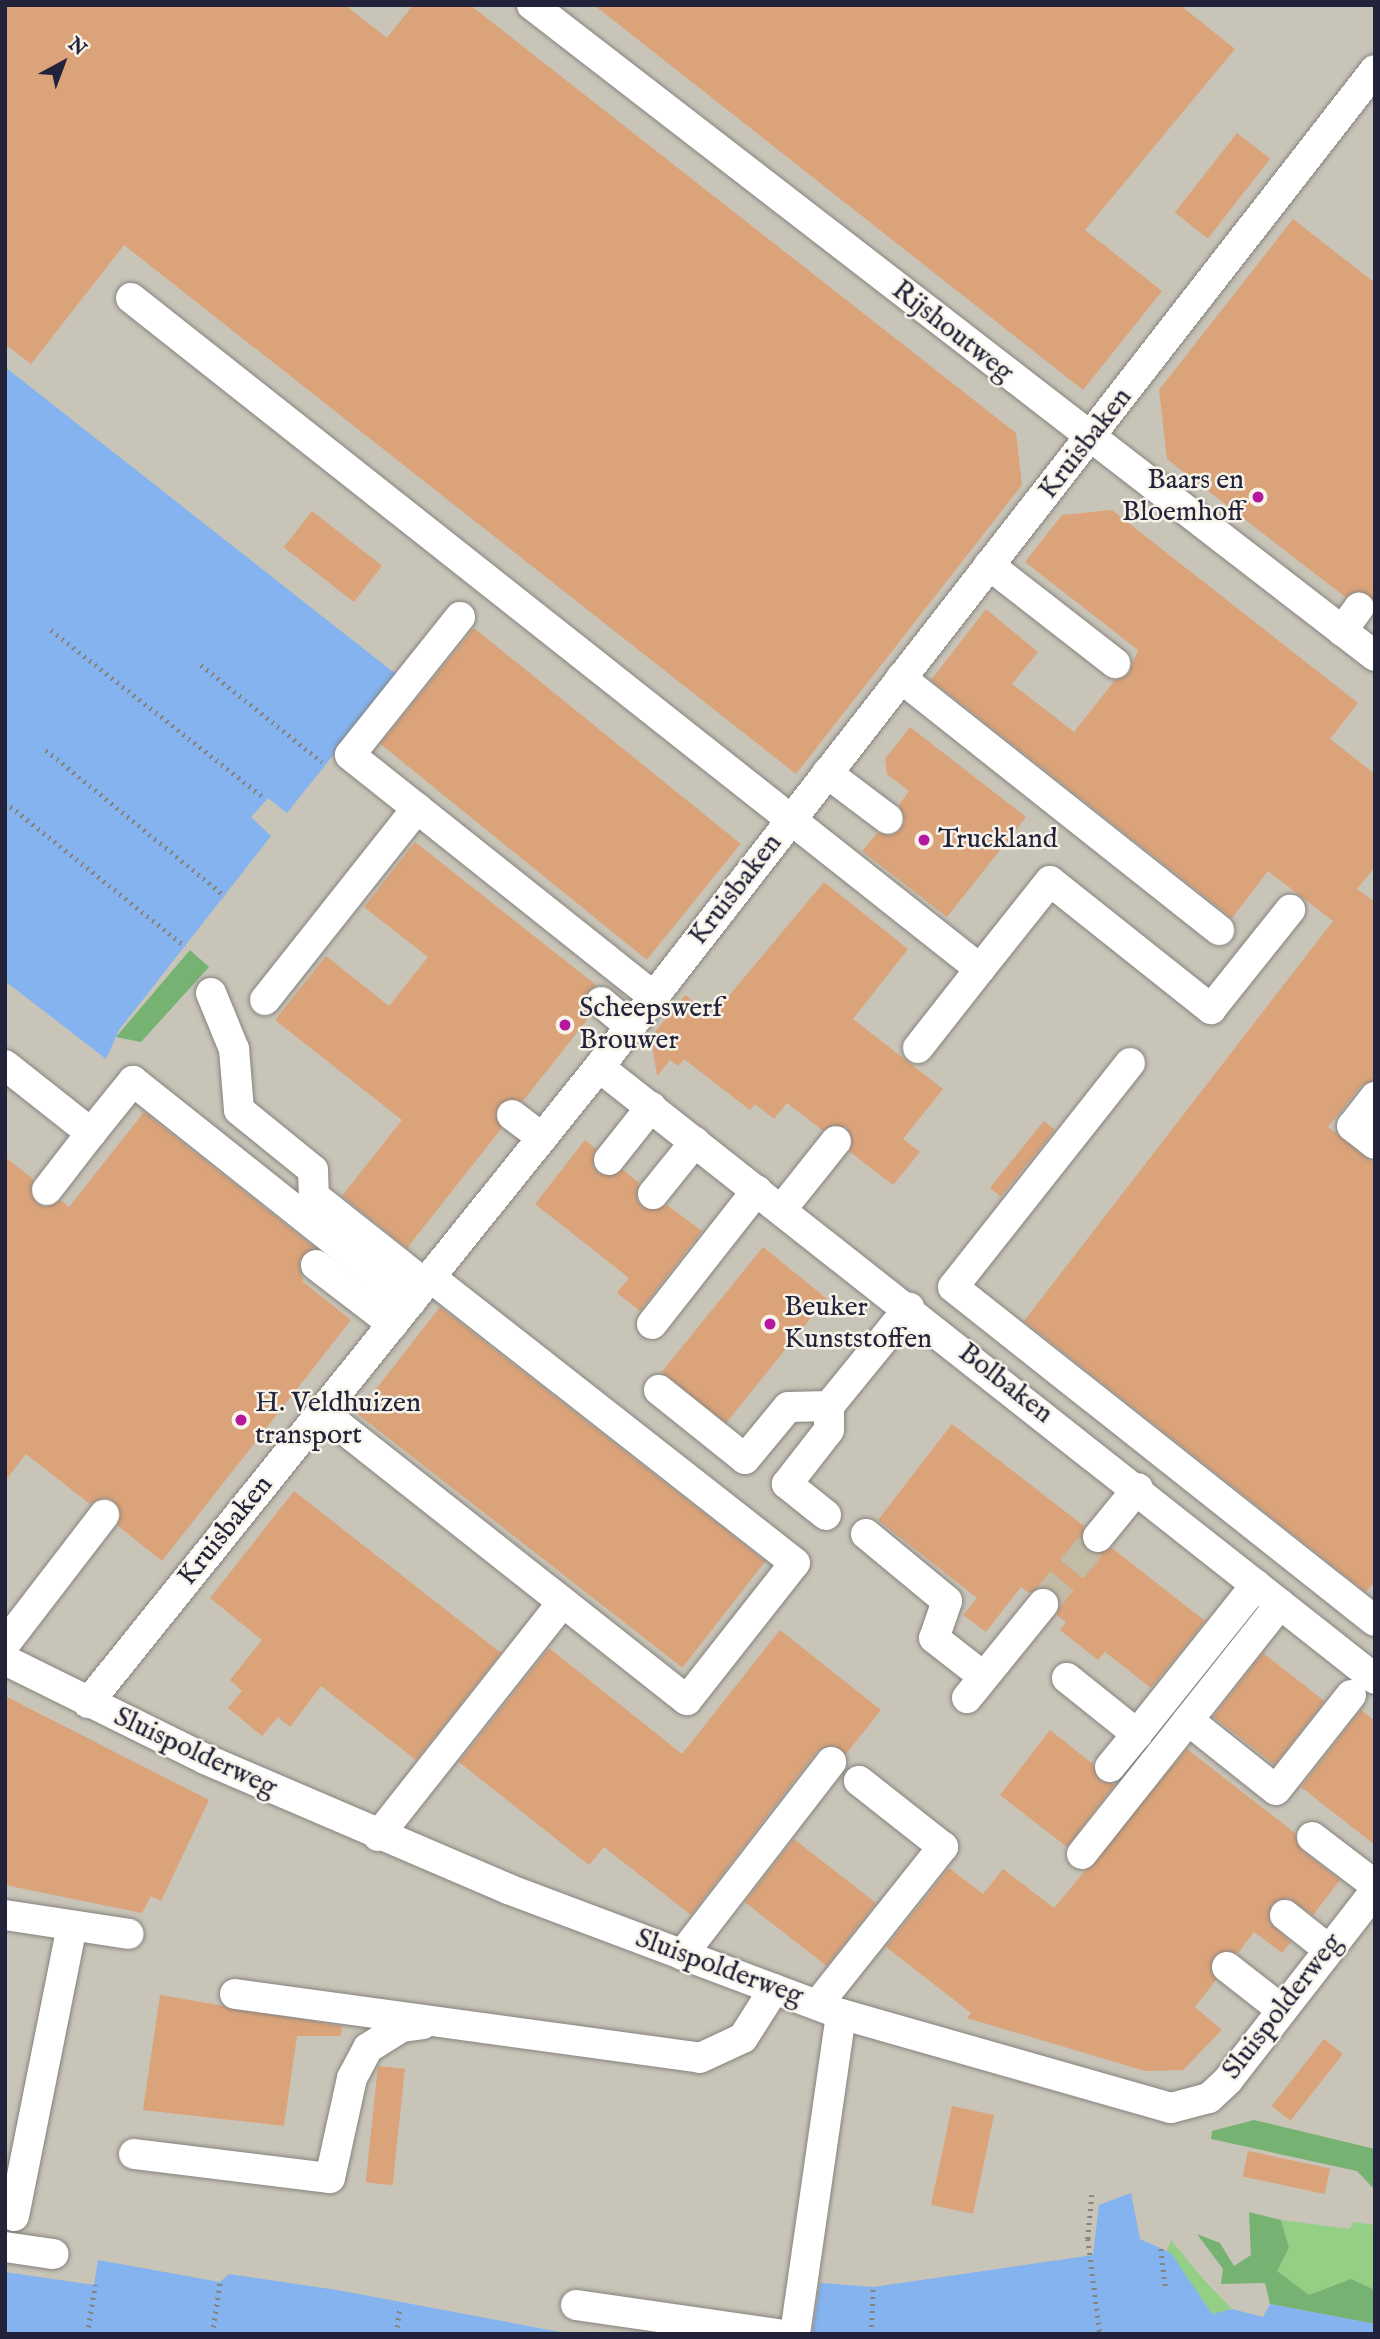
<!DOCTYPE html>
<html>
<head>
<meta charset="utf-8">
<style>
	body { margin:0 }
	#map { position:relative; width:1380px; height:2339px; overflow:hidden; background:#eae1c1; font-family:"IM FELL English",serif }
	div>[style] { position:absolute }
	[style*='--x'] { left:calc(var(--x)*1px); top:calc(var(--y)*1px); width:calc(var(--w)*1px); rotate:calc(var(--a)*1deg) }
	.industrial>* { inset:0; background:#c8c4b8; transform-origin:0 0 }
	.green>* { inset:0; background:#93cf84 }
	.forest>* { inset:0; background:#76b272 }
	.water>* { inset:0; background:#84b3ef }
	.building>* { inset:0; background:#dba37a; transform-origin:0 0 }
	.minor-tunnel>* { height:30px; margin-top:-15px; transform-origin:0; background:repeating-linear-gradient(90deg,#c2bba6 0 30px,transparent 0 45px) }
	.path>* { height:4.5px; margin-top:-2.25px; transform-origin:0; background:repeating-linear-gradient(90deg,#86827e 0 2px,transparent 0 7px) }
	.roads { filter:drop-shadow(0 0 2px #86827e) drop-shadow(0 0 2px #86827e) }
	.minor>* { height:30px; margin:-15px; padding:0 15px; transform-origin:15px; border-radius:15px; background:#fff }
	.dots>* { width:19px; height:19px; translate:-50% -50%; box-sizing:border-box; border:4px solid #f7f3e8; border-radius:50% }
	span { translate:-50% -50%; white-space:nowrap; text-align:center; line-height:1.15; -webkit-text-stroke:5px #f7f3e8; paint-order:stroke }
	.street-label { font-size:28px; color:#22223b }
	.poi-label { font-size:28px; color:#22223b }
	.right { translate:-100% -50%; text-align:right }
	.left { translate:0 -50%; text-align:left }
	.frame { position:absolute; inset:0; border:7px solid #22223b; pointer-events:none }
	.north { position:absolute; left:28px; top:28px; width:70px; height:70px; -webkit-text-stroke:5px #f7f3e8; paint-order:stroke; rotate:41deg; font-size:19px; font-weight:700; line-height:28px; text-align:center; color:#22223b }
	.north::after { content:''; display:block; margin:auto; width:24px; height:32px; background:#22223b; clip-path:polygon(50% 0,100% 100%,50% 72%,0 100%) }
</style>
</head>
<body>
<div id="map">
	<div class="industrial">
		<div style="left:5px;top:5px;width:1370px;height:2329px"></div>
	</div>
	<div class="green">
		<div style="clip-path:polygon(1281px 2220px,1350px 2229px,1353px 2222px,1375px 2225px,1375px 2290px,1351px 2279px,1309px 2295px,1276px 2271px,1289px 2248px)"></div>
		<div style="clip-path:polygon(1171px 2240px,1204px 2280px,1232px 2309px,1212px 2314px,1167px 2250px)"></div>
	</div>
	<div class="forest">
		<div style="clip-path:polygon(190px 950px,209px 967px,141px 1042px,116px 1037px)"></div>
		<div style="clip-path:polygon(1254px 2120px,1375px 2149px,1375px 2190px,1357px 2171px,1211px 2139px,1212px 2131px)"></div>
		<div style="clip-path:polygon(1249px 2212px,1281px 2220px,1289px 2248px,1277px 2271px,1309px 2295px,1351px 2279px,1375px 2290px,1375px 2324px,1270px 2304px,1265px 2283px,1221px 2284px,1223px 2269px,1197px 2234px,1220px 2243px,1234px 2266px,1251px 2255px)"></div>
	</div>
	<div class="water">
		<div style="clip-path:polygon(5px 367px,397px 675px,287px 813px,268px 798px,251px 817px,271px 836px,119px 1030px,106px 1059px,5px 981px)"></div>
		<div style="clip-path:polygon(1131px 2193px,1140px 2239px,1171px 2253px,1212px 2314px,1232px 2309px,1263px 2317px,1270px 2304px,1375px 2324px,1375px 2334px,812px 2334px,820px 2283px,873px 2287px,1093px 2255px,1099px 2205px)"></div>
		<div style="clip-path:polygon(98px 2260px,220px 2282px,229px 2274px,337px 2290px,571px 2334px,5px 2334px,5px 2272px,94px 2285px)"></div>
	</div>
	<div class="building">
		<div style="clip-path:polygon(5px 5px,345px 5px,387px 38px,413px 5px,470px 5px,1016px 433px,1022px 485px,796px 774px,124px 245px,31px 364px,5px 344px)"></div>
		<div style="clip-path:polygon(594px 5px,1180px 5px,1235px 49px,1085px 230px,1162px 291px,1083px 390px)"></div>
		<div style="left:1237px;top:133px;width:42px;height:101px;rotate:38deg"></div>
		<div style="clip-path:polygon(1293px 219px,1375px 283px,1375px 601px,1360px 591px,1345px 597px,1167px 459px,1159px 390px)"></div>
		<div style="clip-path:polygon(1112px 510px,1358px 703px,1330px 739px,1375px 774px,1375px 867px,1357px 889px,1375px 902px,1375px 1080px,1361px 1086px,1328px 1127px,1375px 1164px,1375px 1581px,1366px 1592px,1024px 1321px,1333px 921px,1268px 871px,1232px 918px,931px 680px,986px 609px,1038px 652px,1012px 684px,1074px 732px,1115px 680px,1128px 674px,1138px 650px,1025px 562px,1062px 515px)"></div>
		<div style="left:312px;top:511px;width:89px;height:46px;rotate:38deg"></div>
		<div style="left:474px;top:628px;width:343px;height:149px;rotate:39deg"></div>
		<div style="clip-path:polygon(910px 727px,1026px 817px,947px 917px,862px 851px,877px 833px,894px 835px,905px 822px,899px 805px,909px 791px,887px 774px,885px 759px)"></div>
		<div style="clip-path:polygon(415px 842px,596px 985px,584px 998px,590px 1016px,523px 1101px,499px 1104px,501px 1129px,407px 1248px,342px 1196px,402px 1120px,275px 1020px,326px 956px,389px 1006px,428px 957px,364px 907px)"></div>
		<div style="clip-path:polygon(824px 882px,908px 949px,853px 1019px,943px 1089px,903px 1139px,920px 1152px,893px 1185px,850px 1152px,846px 1127px,822px 1130px,787px 1103px,774px 1119px,755px 1104px,750px 1110px,684px 1059px,678px 1066px,670px 1060px,657px 1076px,651px 1037px,685px 995px,712px 1016px)"></div>
		<div style="clip-path:polygon(144px 1112px,315px 1248px,299px 1262px,303px 1282px,351px 1320px,162px 1561px,118px 1526px,115px 1502px,106px 1498px,90px 1504px,26px 1454px,5px 1481px,5px 1157px,33px 1179px,36px 1203px,45px 1207px,61px 1200px,69px 1207px)"></div>
		<div style="left:1044px;top:1121px;width:14px;height:86px;rotate:39deg"></div>
		<div style="clip-path:polygon(585px 1140px,596px 1149px,593px 1166px,599px 1174px,623px 1170px,639px 1183px,637px 1200px,643px 1208px,667px 1205px,702px 1231px,640px 1311px,617px 1293px,629px 1278px,535px 1204px)"></div>
		<div style="left:763px;top:1247px;width:82px;height:161px;rotate:39deg"></div>
		<div style="left:440px;top:1307px;width:413px;height:135px;rotate:38deg"></div>
		<div style="clip-path:polygon(952px 1424px,1084px 1526px,1088px 1551px,1112px 1548px,1205px 1621px,1151px 1688px,1105px 1652px,1098px 1660px,1060px 1630px,1066px 1622px,1057px 1615px,1059px 1598px,1046px 1587px,1029px 1593px,1021px 1587px,986px 1632px,963px 1615px,977px 1598px,878px 1520px)"></div>
		<div style="clip-path:polygon(294px 1491px,501px 1653px,416px 1760px,321px 1686px,290px 1727px,278px 1717px,262px 1736px,228px 1708px,242px 1691px,230px 1680px,262px 1640px,210px 1598px)"></div>
		<div style="clip-path:polygon(780px 1630px,881px 1710px,846px 1754px,833px 1745px,817px 1751px,691px 1915px,604px 1847px,589px 1865px,459px 1762px,549px 1648px,682px 1754px)"></div>
		<div style="left:1263px;top:1653px;width:78px;height:81px;rotate:38deg"></div>
		<div style="clip-path:polygon(5px 1696px,209px 1800px,161px 1901px,151px 1896px,142px 1913px,5px 1885px)"></div>
		<div style="clip-path:polygon(1361px 1710px,1375px 1721px,1375px 1845px,1301px 1787px)"></div>
		<div style="clip-path:polygon(1050px 1730px,1093px 1764px,1100px 1781px,1115px 1784px,1067px 1847px,1000px 1795px)"></div>
		<div style="clip-path:polygon(1187px 1749px,1295px 1833px,1301px 1850px,1340px 1880px,1313px 1915px,1288px 1898px,1272px 1904px,1269px 1922px,1291px 1942px,1282px 1953px,1254px 1932px,1238px 1953px,1214px 1956px,1216px 1980px,1195px 2007px,1222px 2030px,1183px 2070px,1145px 2071px,967px 2018px,971px 2013px,886px 1947px,949px 1868px,983px 1894px,1003px 1869px,1054px 1908px)"></div>
		<div style="left:794px;top:1839px;width:104px;height:80px;rotate:38deg"></div>
		<div style="clip-path:polygon(160px 1995px,342px 2026px,341px 2036px,297px 2036px,284px 2126px,143px 2110px)"></div>
		<div style="left:1324px;top:2039px;width:24px;height:85px;rotate:38deg"></div>
		<div style="left:378px;top:2066px;width:27px;height:117px;rotate:6deg"></div>
		<div style="left:952px;top:2106px;width:43px;height:101px;rotate:12deg"></div>
		<div style="left:1248px;top:2151px;width:84px;height:26px;rotate:12deg"></div>
	</div>
	<div class="minor-tunnel">
		<div style="--x:1043;--y:1604;--w:87;--a:-50.6"></div>
	</div>
	<div class="path">
		<div style="--x:51;--y:630;--w:273;--a:38.2"></div>
		<div style="--x:201;--y:665;--w:155;--a:38.7"></div>
		<div style="--x:46;--y:750;--w:231;--a:39.2"></div>
		<div style="--x:5;--y:802;--w:231;--a:38.7"></div>
		<div style="--x:1092;--y:2195;--w:44;--a:95.2"></div>
		<div style="--x:1088;--y:2239;--w:96;--a:82.8"></div>
		<div style="--x:1161;--y:2249;--w:42;--a:83.2"></div>
		<div style="--x:87;--y:2334;--w:50;--a:-80.7"></div>
		<div style="--x:212;--y:2334;--w:53;--a:-81.3"></div>
		<div style="--x:396;--y:2334;--w:28;--a:-82"></div>
		<div style="--x:871;--y:2334;--w:47;--a:-87.6"></div>
	</div>
	<div class="roads">
		<div class="minor">
			<div style="--x:532;--y:5;--w:1065;--a:37.68"></div>
			<div style="--x:131;--y:298;--w:1082;--a:38.32"></div>
			<div style="--x:980;--y:969;--w:112;--a:-51.5"></div>
			<div style="--x:1050;--y:881;--w:206;--a:38.5"></div>
			<div style="--x:1211;--y:1009;--w:127;--a:-51.4"></div>
			<div style="--x:989;--y:565;--w:160;--a:37.9"></div>
			<div style="--x:460;--y:617;--w:176;--a:128.6"></div>
			<div style="--x:350;--y:755;--w:387;--a:38.5"></div>
			<div style="--x:1342;--y:631;--w:29;--a:-54"></div>
			<div style="--x:901;--y:678;--w:406;--a:38.4"></div>
			<div style="--x:827;--y:773;--w:76;--a:37"></div>
			<div style="--x:211;--y:993;--w:61;--a:67.7"></div>
			<div style="--x:234;--y:1049;--w:61;--a:85.3"></div>
			<div style="--x:239;--y:1110;--w:95;--a:39"></div>
			<div style="--x:313;--y:1170;--w:26;--a:88"></div>
			<div style="--x:314;--y:1196;--w:142;--a:38.4"></div>
			<div style="--x:265;--y:1000;--w:245;--a:-51.6"></div>
			<div style="--x:601;--y:1002;--w:38;--a:40"></div>
			<div style="--x:918;--y:1048;--w:100;--a:-51.9"></div>
			<div style="--x:1130;--y:1063;--w:285;--a:128.3"></div>
			<div style="--x:953;--y:1287;--w:538;--a:38.36"></div>
			<div style="--x:5;--y:1065;--w:110;--a:38.3"></div>
			<div style="--x:91;--y:1133;--w:67;--a:-51.1"></div>
			<div style="--x:133;--y:1081;--w:355;--a:38.5"></div>
			<div style="--x:599;--y:1067;--w:988;--a:38.26"></div>
			<div style="--x:1375;--y:1097;--w:37;--a:128"></div>
			<div style="--x:1352;--y:1126;--w:29;--a:38"></div>
			<div style="--x:512;--y:1115;--w:38;--a:37"></div>
			<div style="--x:609;--y:1160;--w:68;--a:-51.6"></div>
			<div style="--x:47;--y:1190;--w:72;--a:-52.3"></div>
			<div style="--x:653;--y:1194;--w:67;--a:-51.1"></div>
			<div style="--x:781;--y:1210;--w:88;--a:-51.4"></div>
			<div style="--x:316;--y:1265;--w:97;--a:37.5"></div>
			<div style="--x:652;--y:1324;--w:170;--a:-51.9"></div>
			<div style="--x:659;--y:1390;--w:110;--a:38.7"></div>
			<div style="--x:745;--y:1459;--w:67;--a:-50.4"></div>
			<div style="--x:788;--y:1407;--w:41;--a:-1.4"></div>
			<div style="--x:322;--y:1412;--w:465;--a:38.3"></div>
			<div style="--x:687;--y:1700;--w:174;--a:-51.8"></div>
			<div style="--x:795;--y:1563;--w:464;--a:-141.9"></div>
			<div style="--x:826;--y:1515;--w:50;--a:-141.5"></div>
			<div style="--x:787;--y:1484;--w:68;--a:-52.1"></div>
			<div style="--x:829;--y:1430;--w:24;--a:-90"></div>
			<div style="--x:829;--y:1406;--w:127;--a:-50.8"></div>
			<div style="--x:866;--y:1534;--w:105;--a:39.6"></div>
			<div style="--x:947;--y:1601;--w:39;--a:109"></div>
			<div style="--x:934;--y:1638;--w:63;--a:38"></div>
			<div style="--x:1098;--y:1537;--w:63;--a:-50.8"></div>
			<div style="--x:5;--y:1644;--w:163;--a:-52.5"></div>
			<div style="--x:5;--y:1660;--w:223;--a:26.3"></div>
			<div style="--x:205;--y:1759;--w:330;--a:23.2"></div>
			<div style="--x:508;--y:1889;--w:356;--a:20.6"></div>
			<div style="--x:841;--y:2014;--w:343;--a:15.9"></div>
			<div style="--x:1171;--y:2108;--w:39;--a:-15"></div>
			<div style="--x:1209;--y:2098;--w:26;--a:-43"></div>
			<div style="--x:1228;--y:2080;--w:239;--a:-52.1"></div>
			<div style="--x:1067;--y:1678;--w:90;--a:38.7"></div>
			<div style="--x:1137;--y:1734;--w:191;--a:-51.4"></div>
			<div style="--x:967;--y:1698;--w:121;--a:-51"></div>
			<div style="--x:88;--y:1703;--w:816;--a:-51.22"></div>
			<div style="--x:599;--y:1067;--w:1263;--a:-52.11"></div>
			<div style="--x:1188;--y:1720;--w:112;--a:38.5"></div>
			<div style="--x:1276;--y:1790;--w:121;--a:-51.7"></div>
			<div style="--x:1110;--y:1767;--w:43;--a:-50.7"></div>
			<div style="--x:378;--y:1836;--w:298;--a:-51.7"></div>
			<div style="--x:1312;--y:1837;--w:79;--a:37.3"></div>
			<div style="--x:1082;--y:1854;--w:319;--a:-51.6"></div>
			<div style="--x:5;--y:1915;--w:125;--a:8.7"></div>
			<div style="--x:1285;--y:1915;--w:56;--a:38.5"></div>
			<div style="--x:682;--y:1955;--w:244;--a:-52.3"></div>
			<div style="--x:1227;--y:1967;--w:70;--a:38"></div>
			<div style="--x:235;--y:1994;--w:469;--a:7.8"></div>
			<div style="--x:700;--y:2058;--w:47;--a:-24.9"></div>
			<div style="--x:743;--y:2038;--w:58;--a:-57.7"></div>
			<div style="--x:818;--y:2004;--w:201;--a:-51.5"></div>
			<div style="--x:943;--y:1847;--w:107;--a:-141.8"></div>
			<div style="--x:134;--y:2154;--w:197;--a:7"></div>
			<div style="--x:330;--y:2178;--w:102;--a:-77.6"></div>
			<div style="--x:352;--y:2078;--w:34;--a:-62"></div>
			<div style="--x:368;--y:2048;--w:40;--a:-32"></div>
			<div style="--x:402;--y:2027;--w:21;--a:-8"></div>
			<div style="--x:14;--y:2216;--w:295;--a:-78.7"></div>
			<div style="--x:5;--y:2247;--w:49;--a:8.3"></div>
			<div style="--x:576;--y:2305;--w:203;--a:8.2"></div>
			<div style="--x:795;--y:2334;--w:323;--a:-81.8"></div>
		</div>
	</div>
	<div class="dots">
		<div style="left:1258px;top:497px;background:#b5179e"></div>
		<div style="left:924px;top:840px;background:#b5179e"></div>
		<div style="left:565px;top:1025px;background:#b5179e"></div>
		<div style="left:770px;top:1324px;background:#b5179e"></div>
		<div style="left:241px;top:1420px;background:#b5179e"></div>
	</div>
	<div class="street-label">
		<span style="left:952px;top:332px;rotate:38deg">Rijshoutweg</span>
		<span style="left:1086px;top:444px;rotate:-52deg">Kruisbaken</span>
		<span style="left:736px;top:890px;rotate:-52deg">Kruisbaken</span>
		<span style="left:1005px;top:1384px;rotate:38deg">Bolbaken</span>
		<span style="left:226px;top:1531px;rotate:-51deg">Kruisbaken</span>
		<span style="left:195px;top:1753px;rotate:25deg">Sluispolderweg</span>
		<span style="left:719px;top:1968px;rotate:20deg">Sluispolderweg</span>
		<span style="left:1283px;top:2007px;rotate:-52deg">Sluispolderweg</span>
	</div>
	<div class="poi-label">
		<span class="right" style="left:1244px;top:497px">Baars en<br>Bloemhoff</span>
		<span class="left" style="left:938px;top:840px">Truckland</span>
		<span class="left" style="left:579px;top:1025px">Scheepswerf<br>Brouwer</span>
		<span class="left" style="left:784px;top:1324px">Beuker<br>Kunststoffen</span>
		<span class="left" style="left:255px;top:1420px">H. Veldhuizen<br>transport</span>
	</div>
	<div class="frame"></div>
	<div class="north">N</div>
</div>
</body>
</html>
